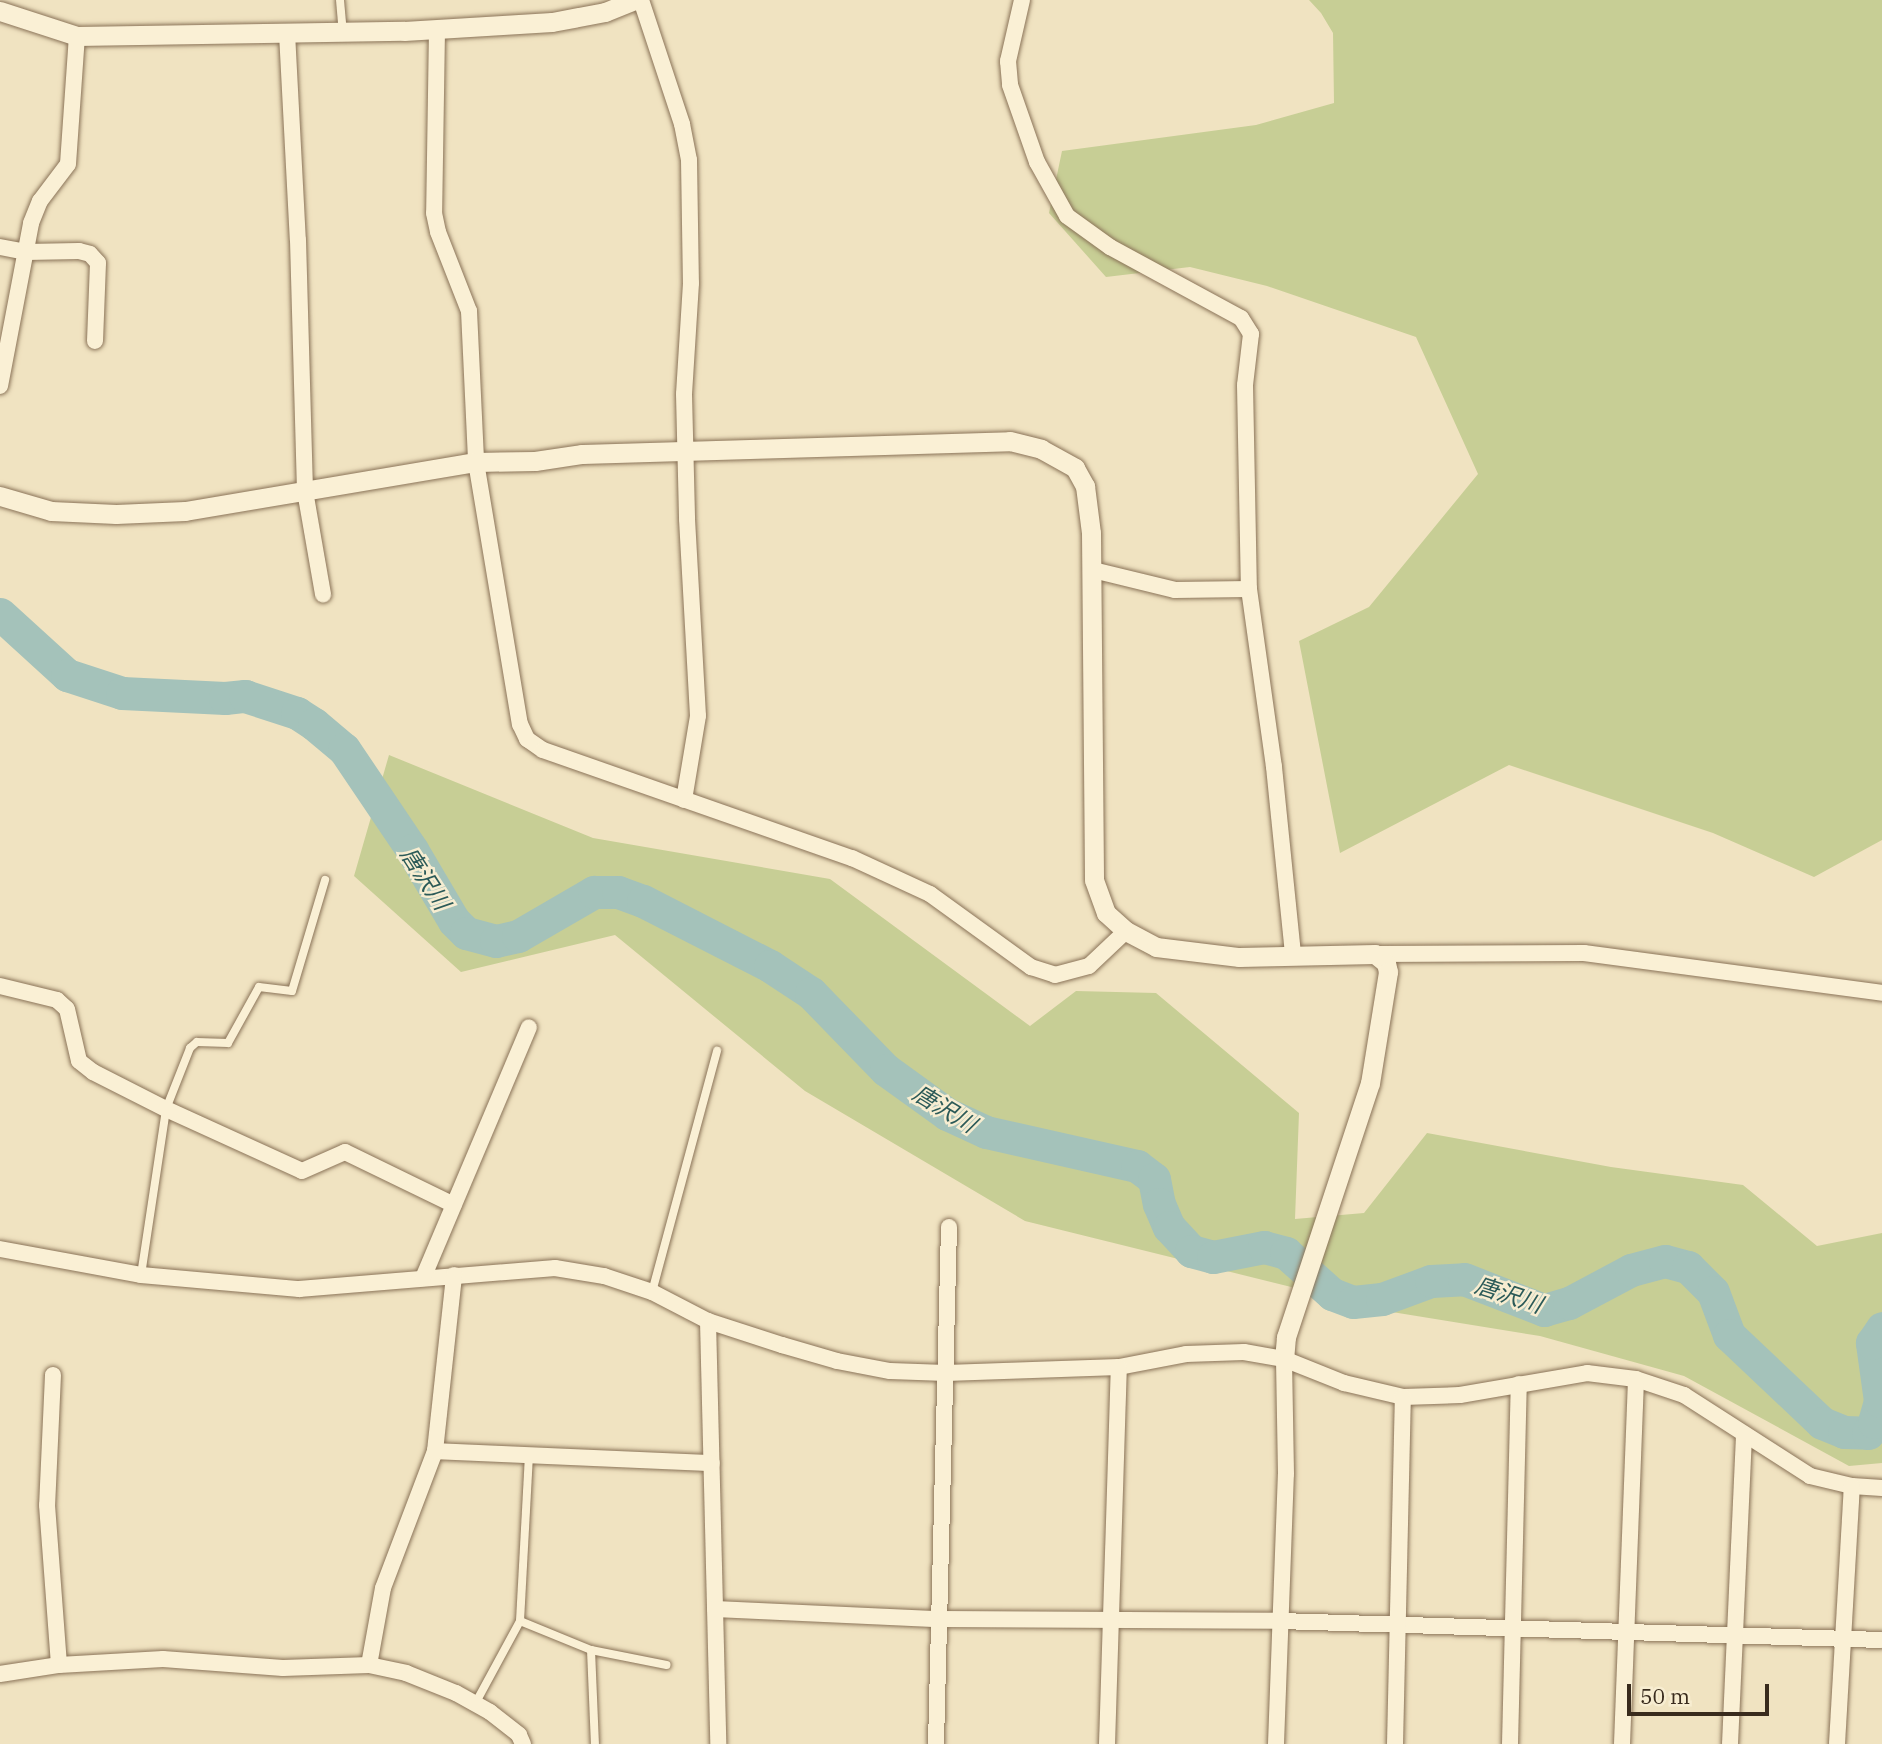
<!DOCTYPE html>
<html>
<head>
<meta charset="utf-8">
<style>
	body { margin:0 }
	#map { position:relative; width:1882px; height:1744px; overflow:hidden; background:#f0e3c1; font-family:"IBM Plex Serif","Noto Sans JP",serif }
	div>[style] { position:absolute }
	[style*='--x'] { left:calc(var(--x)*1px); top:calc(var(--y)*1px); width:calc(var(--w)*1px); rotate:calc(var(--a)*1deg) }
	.green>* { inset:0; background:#c7ce95 }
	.river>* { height:33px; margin:-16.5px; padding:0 16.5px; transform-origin:16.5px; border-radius:16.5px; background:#a4c2ba }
	.roads { filter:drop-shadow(0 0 2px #8a7358) drop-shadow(0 0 2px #8a7358) }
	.service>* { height:8px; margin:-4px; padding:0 4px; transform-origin:4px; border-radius:4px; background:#faf0d5 }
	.minor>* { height:16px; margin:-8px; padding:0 8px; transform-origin:8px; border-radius:8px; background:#faf0d5 }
	.tertiary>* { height:19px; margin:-9.5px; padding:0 9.5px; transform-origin:9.5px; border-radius:9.5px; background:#faf0d5 }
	span { translate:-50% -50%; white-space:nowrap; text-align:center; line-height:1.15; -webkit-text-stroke:5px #f7edd1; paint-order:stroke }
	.water-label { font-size:23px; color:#2b5a58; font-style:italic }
	.scale { position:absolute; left:1627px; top:1684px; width:142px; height:32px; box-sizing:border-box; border:4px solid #392b1d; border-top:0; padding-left:9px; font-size:21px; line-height:24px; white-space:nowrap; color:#392b1d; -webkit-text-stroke:5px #f7edd1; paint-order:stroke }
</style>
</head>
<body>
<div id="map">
	<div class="green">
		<div style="clip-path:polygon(1309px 0,1882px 0,1882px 840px,1814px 877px,1713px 833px,1509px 765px,1340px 853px,1299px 641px,1369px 607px,1478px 474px,1416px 337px,1267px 286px,1190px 267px,1106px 277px,1049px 213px,1062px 151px,1256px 125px,1334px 103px,1333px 33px,1321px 13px)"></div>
		<div style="clip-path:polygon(389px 755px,593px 838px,830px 879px,1030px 1026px,1076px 991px,1156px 993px,1299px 1113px,1295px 1219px,1364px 1213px,1427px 1133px,1611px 1167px,1743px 1185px,1817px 1246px,1882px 1233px,1882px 1463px,1849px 1466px,1684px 1376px,1540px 1336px,1392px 1312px,1025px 1221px,805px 1091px,615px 935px,461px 972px,354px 876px)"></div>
	</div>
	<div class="river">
		<div style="--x:0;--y:614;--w:91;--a:42.3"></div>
		<div style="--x:67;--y:675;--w:58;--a:18.1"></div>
		<div style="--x:122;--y:693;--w:103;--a:2.8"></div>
		<div style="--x:225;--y:698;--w:20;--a:-6"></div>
		<div style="--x:245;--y:696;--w:55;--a:18.1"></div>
		<div style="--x:297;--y:713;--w:20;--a:33"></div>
		<div style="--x:314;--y:724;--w:39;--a:40"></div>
		<div style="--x:344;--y:749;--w:122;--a:56"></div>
		<div style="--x:412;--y:850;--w:82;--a:59.4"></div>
		<div style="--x:454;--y:921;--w:17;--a:45"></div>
		<div style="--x:466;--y:933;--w:31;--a:15"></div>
		<div style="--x:496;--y:941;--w:23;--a:-13"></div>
		<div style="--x:518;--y:936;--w:88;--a:-30.1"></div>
		<div style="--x:594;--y:892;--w:24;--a:0"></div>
		<div style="--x:618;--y:892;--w:27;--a:20"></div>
		<div style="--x:643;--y:901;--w:143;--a:27.1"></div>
		<div style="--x:770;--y:966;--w:49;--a:33.4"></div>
		<div style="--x:811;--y:993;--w:107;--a:45.8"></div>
		<div style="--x:886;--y:1070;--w:75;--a:35.8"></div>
		<div style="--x:947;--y:1114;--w:43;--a:24.8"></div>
		<div style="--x:986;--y:1132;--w:155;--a:12.7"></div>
		<div style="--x:1137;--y:1166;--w:21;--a:37"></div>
		<div style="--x:1154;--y:1179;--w:25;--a:79"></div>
		<div style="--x:1159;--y:1204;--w:25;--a:67"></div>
		<div style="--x:1169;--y:1227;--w:33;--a:47"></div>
		<div style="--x:1191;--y:1251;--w:23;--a:15"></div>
		<div style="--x:1213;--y:1257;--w:52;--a:-11.1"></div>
		<div style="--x:1264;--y:1247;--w:23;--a:15"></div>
		<div style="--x:1286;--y:1253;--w:62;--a:41.7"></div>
		<div style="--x:1332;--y:1294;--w:22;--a:21"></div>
		<div style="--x:1353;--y:1302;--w:29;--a:-6"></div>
		<div style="--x:1382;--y:1299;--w:52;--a:-20.2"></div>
		<div style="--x:1431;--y:1281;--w:33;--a:-3"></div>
		<div style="--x:1464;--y:1279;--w:86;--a:21.2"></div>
		<div style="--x:1544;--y:1310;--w:26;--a:-16"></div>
		<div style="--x:1569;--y:1303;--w:70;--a:-28"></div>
		<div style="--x:1631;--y:1270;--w:35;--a:-15"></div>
		<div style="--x:1665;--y:1261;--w:24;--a:15"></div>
		<div style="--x:1688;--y:1267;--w:35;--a:45"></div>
		<div style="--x:1713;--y:1292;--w:46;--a:69.6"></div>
		<div style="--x:1729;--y:1335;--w:128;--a:43.4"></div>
		<div style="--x:1822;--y:1423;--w:24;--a:22"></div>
		<div style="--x:1844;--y:1432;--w:24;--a:2"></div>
		<div style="--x:1868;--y:1433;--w:13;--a:-61"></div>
		<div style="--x:1874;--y:1422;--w:22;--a:-74"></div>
		<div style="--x:1880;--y:1401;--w:59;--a:-97.9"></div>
		<div style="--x:1872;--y:1343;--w:18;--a:-56"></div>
	</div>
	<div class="roads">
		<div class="service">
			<div style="--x:340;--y:0;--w:32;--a:85"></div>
			<div style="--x:141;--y:1275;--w:168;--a:-81.4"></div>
			<div style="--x:166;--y:1109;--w:66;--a:-68.5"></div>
			<div style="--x:190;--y:1048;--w:9;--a:-41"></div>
			<div style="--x:197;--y:1042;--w:31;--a:2"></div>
			<div style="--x:228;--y:1043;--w:64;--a:-61"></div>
			<div style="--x:259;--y:987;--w:33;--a:7"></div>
			<div style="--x:292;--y:991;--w:116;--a:-73.4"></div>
			<div style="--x:652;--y:1292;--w:250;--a:-74.9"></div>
			<div style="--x:520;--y:1621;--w:77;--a:22.2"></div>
			<div style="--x:591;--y:1650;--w:77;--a:11.2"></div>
			<div style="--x:591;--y:1650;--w:94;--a:87.6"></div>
			<div style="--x:475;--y:1704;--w:94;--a:-61.5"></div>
			<div style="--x:520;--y:1621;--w:166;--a:-86.9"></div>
		</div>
		<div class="minor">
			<div style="--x:641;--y:0;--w:131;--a:71.7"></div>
			<div style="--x:682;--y:124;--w:37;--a:79"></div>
			<div style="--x:689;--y:160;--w:123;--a:89.1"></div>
			<div style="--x:691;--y:283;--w:111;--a:93.6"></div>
			<div style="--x:684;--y:394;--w:125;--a:88.6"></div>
			<div style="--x:687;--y:519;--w:197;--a:86.8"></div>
			<div style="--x:698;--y:716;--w:85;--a:99.5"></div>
			<div style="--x:1022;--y:0;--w:63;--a:102.9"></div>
			<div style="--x:1008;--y:61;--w:24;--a:85"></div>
			<div style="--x:1010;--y:85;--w:82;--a:70.7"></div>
			<div style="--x:1037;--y:162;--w:62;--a:60.9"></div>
			<div style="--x:1067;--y:216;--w:53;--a:35.8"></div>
			<div style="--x:1110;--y:247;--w:149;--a:28.5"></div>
			<div style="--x:1241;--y:318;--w:19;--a:58"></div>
			<div style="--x:1251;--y:334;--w:51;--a:96.7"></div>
			<div style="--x:1245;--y:385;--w:204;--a:88.9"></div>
			<div style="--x:1249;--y:589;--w:180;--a:82"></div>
			<div style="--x:1274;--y:767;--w:187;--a:84.2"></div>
			<div style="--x:437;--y:30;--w:183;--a:90.9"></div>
			<div style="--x:434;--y:213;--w:19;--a:78"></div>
			<div style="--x:438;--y:232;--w:85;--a:68.6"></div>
			<div style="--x:469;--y:311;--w:151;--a:87.3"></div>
			<div style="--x:476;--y:462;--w:266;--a:80.5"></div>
			<div style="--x:520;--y:724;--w:17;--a:65"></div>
			<div style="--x:527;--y:739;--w:19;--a:35"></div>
			<div style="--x:543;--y:750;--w:327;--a:19.3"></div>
			<div style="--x:852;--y:858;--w:86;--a:24.8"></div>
			<div style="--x:930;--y:894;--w:125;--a:35.9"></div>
			<div style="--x:1031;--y:967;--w:25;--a:18"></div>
			<div style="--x:1055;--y:975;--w:35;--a:-15"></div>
			<div style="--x:1089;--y:966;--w:51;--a:-43.4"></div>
			<div style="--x:287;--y:33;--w:207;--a:87"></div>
			<div style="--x:298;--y:240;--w:251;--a:88.4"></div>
			<div style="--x:305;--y:491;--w:105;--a:80.1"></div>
			<div style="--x:0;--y:247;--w:26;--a:11"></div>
			<div style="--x:26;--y:252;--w:53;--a:-1.1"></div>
			<div style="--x:79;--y:251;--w:11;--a:15"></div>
			<div style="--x:90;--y:254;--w:12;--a:48"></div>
			<div style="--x:98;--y:263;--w:78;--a:92.2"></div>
			<div style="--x:0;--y:386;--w:166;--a:-79.2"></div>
			<div style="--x:31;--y:223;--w:24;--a:-68"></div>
			<div style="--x:40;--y:201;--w:46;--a:-52.9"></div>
			<div style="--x:68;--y:164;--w:128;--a:-86"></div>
			<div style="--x:1093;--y:570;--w:84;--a:13.7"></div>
			<div style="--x:1175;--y:590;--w:74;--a:-0.8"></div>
			<div style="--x:1375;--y:954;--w:209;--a:-0.3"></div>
			<div style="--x:1584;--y:953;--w:301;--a:7.6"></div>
			<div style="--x:0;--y:986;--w:59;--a:13.8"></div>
			<div style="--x:57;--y:1000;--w:13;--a:42"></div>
			<div style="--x:67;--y:1009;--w:53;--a:77"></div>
			<div style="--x:79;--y:1061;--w:18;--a:38"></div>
			<div style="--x:93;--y:1072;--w:82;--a:26.9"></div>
			<div style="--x:166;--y:1109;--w:149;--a:24.5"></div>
			<div style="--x:302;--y:1171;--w:47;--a:-23.8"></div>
			<div style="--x:345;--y:1152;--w:121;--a:25.9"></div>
			<div style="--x:0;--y:1249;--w:143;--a:10.4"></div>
			<div style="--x:141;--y:1275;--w:159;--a:5.1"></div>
			<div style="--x:299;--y:1289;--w:257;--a:-4.7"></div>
			<div style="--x:555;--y:1268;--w:50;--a:9.3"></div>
			<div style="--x:604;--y:1276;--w:51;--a:18.4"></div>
			<div style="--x:652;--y:1292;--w:63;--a:27.4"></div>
			<div style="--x:708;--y:1321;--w:78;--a:18"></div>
			<div style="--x:782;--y:1345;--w:57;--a:16.2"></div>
			<div style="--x:837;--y:1361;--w:54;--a:10.7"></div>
			<div style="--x:890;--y:1371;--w:56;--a:2"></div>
			<div style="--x:946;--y:1373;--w:173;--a:-2"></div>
			<div style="--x:1119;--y:1367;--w:68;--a:-11"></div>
			<div style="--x:1186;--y:1354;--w:58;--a:-2"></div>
			<div style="--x:1244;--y:1352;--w:41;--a:9.9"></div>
			<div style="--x:1284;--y:1359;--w:65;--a:21.8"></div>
			<div style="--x:1344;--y:1383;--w:61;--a:13.3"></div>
			<div style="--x:1403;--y:1397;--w:57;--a:-2"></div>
			<div style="--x:1460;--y:1395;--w:129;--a:-9.8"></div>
			<div style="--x:1587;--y:1373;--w:49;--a:7"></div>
			<div style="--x:1636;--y:1379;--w:51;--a:18.4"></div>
			<div style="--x:1684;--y:1395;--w:150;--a:32.7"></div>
			<div style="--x:1810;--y:1476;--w:43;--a:13.4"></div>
			<div style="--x:1852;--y:1486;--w:30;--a:4"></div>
			<div style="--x:423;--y:1278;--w:272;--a:-67.1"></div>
			<div style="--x:708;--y:1321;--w:423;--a:88.6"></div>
			<div style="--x:53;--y:1375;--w:130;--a:92.6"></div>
			<div style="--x:47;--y:1505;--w:160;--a:85.7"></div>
			<div style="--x:435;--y:1451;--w:277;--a:2.5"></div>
			<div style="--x:715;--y:1609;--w:224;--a:2.6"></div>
			<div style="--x:939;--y:1619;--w:341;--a:0.3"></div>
			<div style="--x:1280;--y:1621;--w:602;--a:1.81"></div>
			<div style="--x:369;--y:1665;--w:78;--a:-79.7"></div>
			<div style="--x:383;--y:1588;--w:147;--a:-69.2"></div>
			<div style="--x:435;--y:1451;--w:177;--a:-83.8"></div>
			<div style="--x:0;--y:1674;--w:60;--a:-8.7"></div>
			<div style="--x:59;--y:1665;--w:104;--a:-3.3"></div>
			<div style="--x:163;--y:1659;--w:120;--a:4.3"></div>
			<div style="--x:283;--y:1668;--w:86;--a:-2"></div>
			<div style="--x:369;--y:1665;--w:38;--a:12"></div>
			<div style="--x:406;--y:1673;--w:54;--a:21.8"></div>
			<div style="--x:456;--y:1693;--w:39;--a:29"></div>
			<div style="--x:490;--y:1712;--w:37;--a:38"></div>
			<div style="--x:519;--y:1735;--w:10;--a:66"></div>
			<div style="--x:936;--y:1744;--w:517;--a:-88.56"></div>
			<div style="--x:1107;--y:1744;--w:377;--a:-88.2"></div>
			<div style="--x:1276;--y:1744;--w:270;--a:-87.9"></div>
			<div style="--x:1286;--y:1474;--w:115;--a:-91"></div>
			<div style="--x:1395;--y:1744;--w:347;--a:-88.7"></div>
			<div style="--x:1510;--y:1744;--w:360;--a:-88.6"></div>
			<div style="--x:1622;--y:1744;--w:365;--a:-87.8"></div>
			<div style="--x:1730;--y:1744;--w:310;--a:-87.4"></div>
			<div style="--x:1837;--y:1744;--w:258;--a:-86.7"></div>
		</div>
		<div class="tertiary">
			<div style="--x:0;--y:11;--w:81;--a:18"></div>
			<div style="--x:77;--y:36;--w:327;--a:-0.9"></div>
			<div style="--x:404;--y:31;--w:148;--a:-3.5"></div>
			<div style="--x:552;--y:22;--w:54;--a:-10.7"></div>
			<div style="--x:605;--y:12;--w:32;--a:-22"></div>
			<div style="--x:0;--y:496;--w:53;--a:16.4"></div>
			<div style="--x:51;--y:511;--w:65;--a:2.6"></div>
			<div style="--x:116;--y:514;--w:69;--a:-2.5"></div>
			<div style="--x:185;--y:511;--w:295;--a:-9.6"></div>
			<div style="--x:476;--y:462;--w:59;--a:-1"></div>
			<div style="--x:535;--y:461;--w:48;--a:-8.5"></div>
			<div style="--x:582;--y:454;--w:428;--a:-1.7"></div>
			<div style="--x:1010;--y:441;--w:32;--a:14"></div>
			<div style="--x:1041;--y:449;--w:39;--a:29"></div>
			<div style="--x:1075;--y:468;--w:21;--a:61"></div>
			<div style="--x:1085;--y:486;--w:47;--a:82.7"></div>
			<div style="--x:1091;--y:533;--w:347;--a:89.5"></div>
			<div style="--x:1094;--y:880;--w:35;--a:70"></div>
			<div style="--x:1106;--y:913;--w:27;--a:42"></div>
			<div style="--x:1126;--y:931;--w:34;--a:28"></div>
			<div style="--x:1156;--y:947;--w:84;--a:6.9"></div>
			<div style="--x:1239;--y:957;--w:136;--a:-1.3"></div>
			<div style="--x:1375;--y:954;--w:14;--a:39"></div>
			<div style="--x:1386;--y:963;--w:9;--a:77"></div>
			<div style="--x:1388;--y:972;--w:112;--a:99.2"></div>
			<div style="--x:1370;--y:1083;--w:268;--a:108.3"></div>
			<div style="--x:1286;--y:1337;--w:22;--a:95"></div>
		</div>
	</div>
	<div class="water-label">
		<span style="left:426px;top:878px;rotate:57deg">唐沢川</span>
		<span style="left:945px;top:1108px;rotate:31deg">唐沢川</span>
		<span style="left:1509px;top:1294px;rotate:18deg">唐沢川</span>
	</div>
	<div class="scale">50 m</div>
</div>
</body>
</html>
